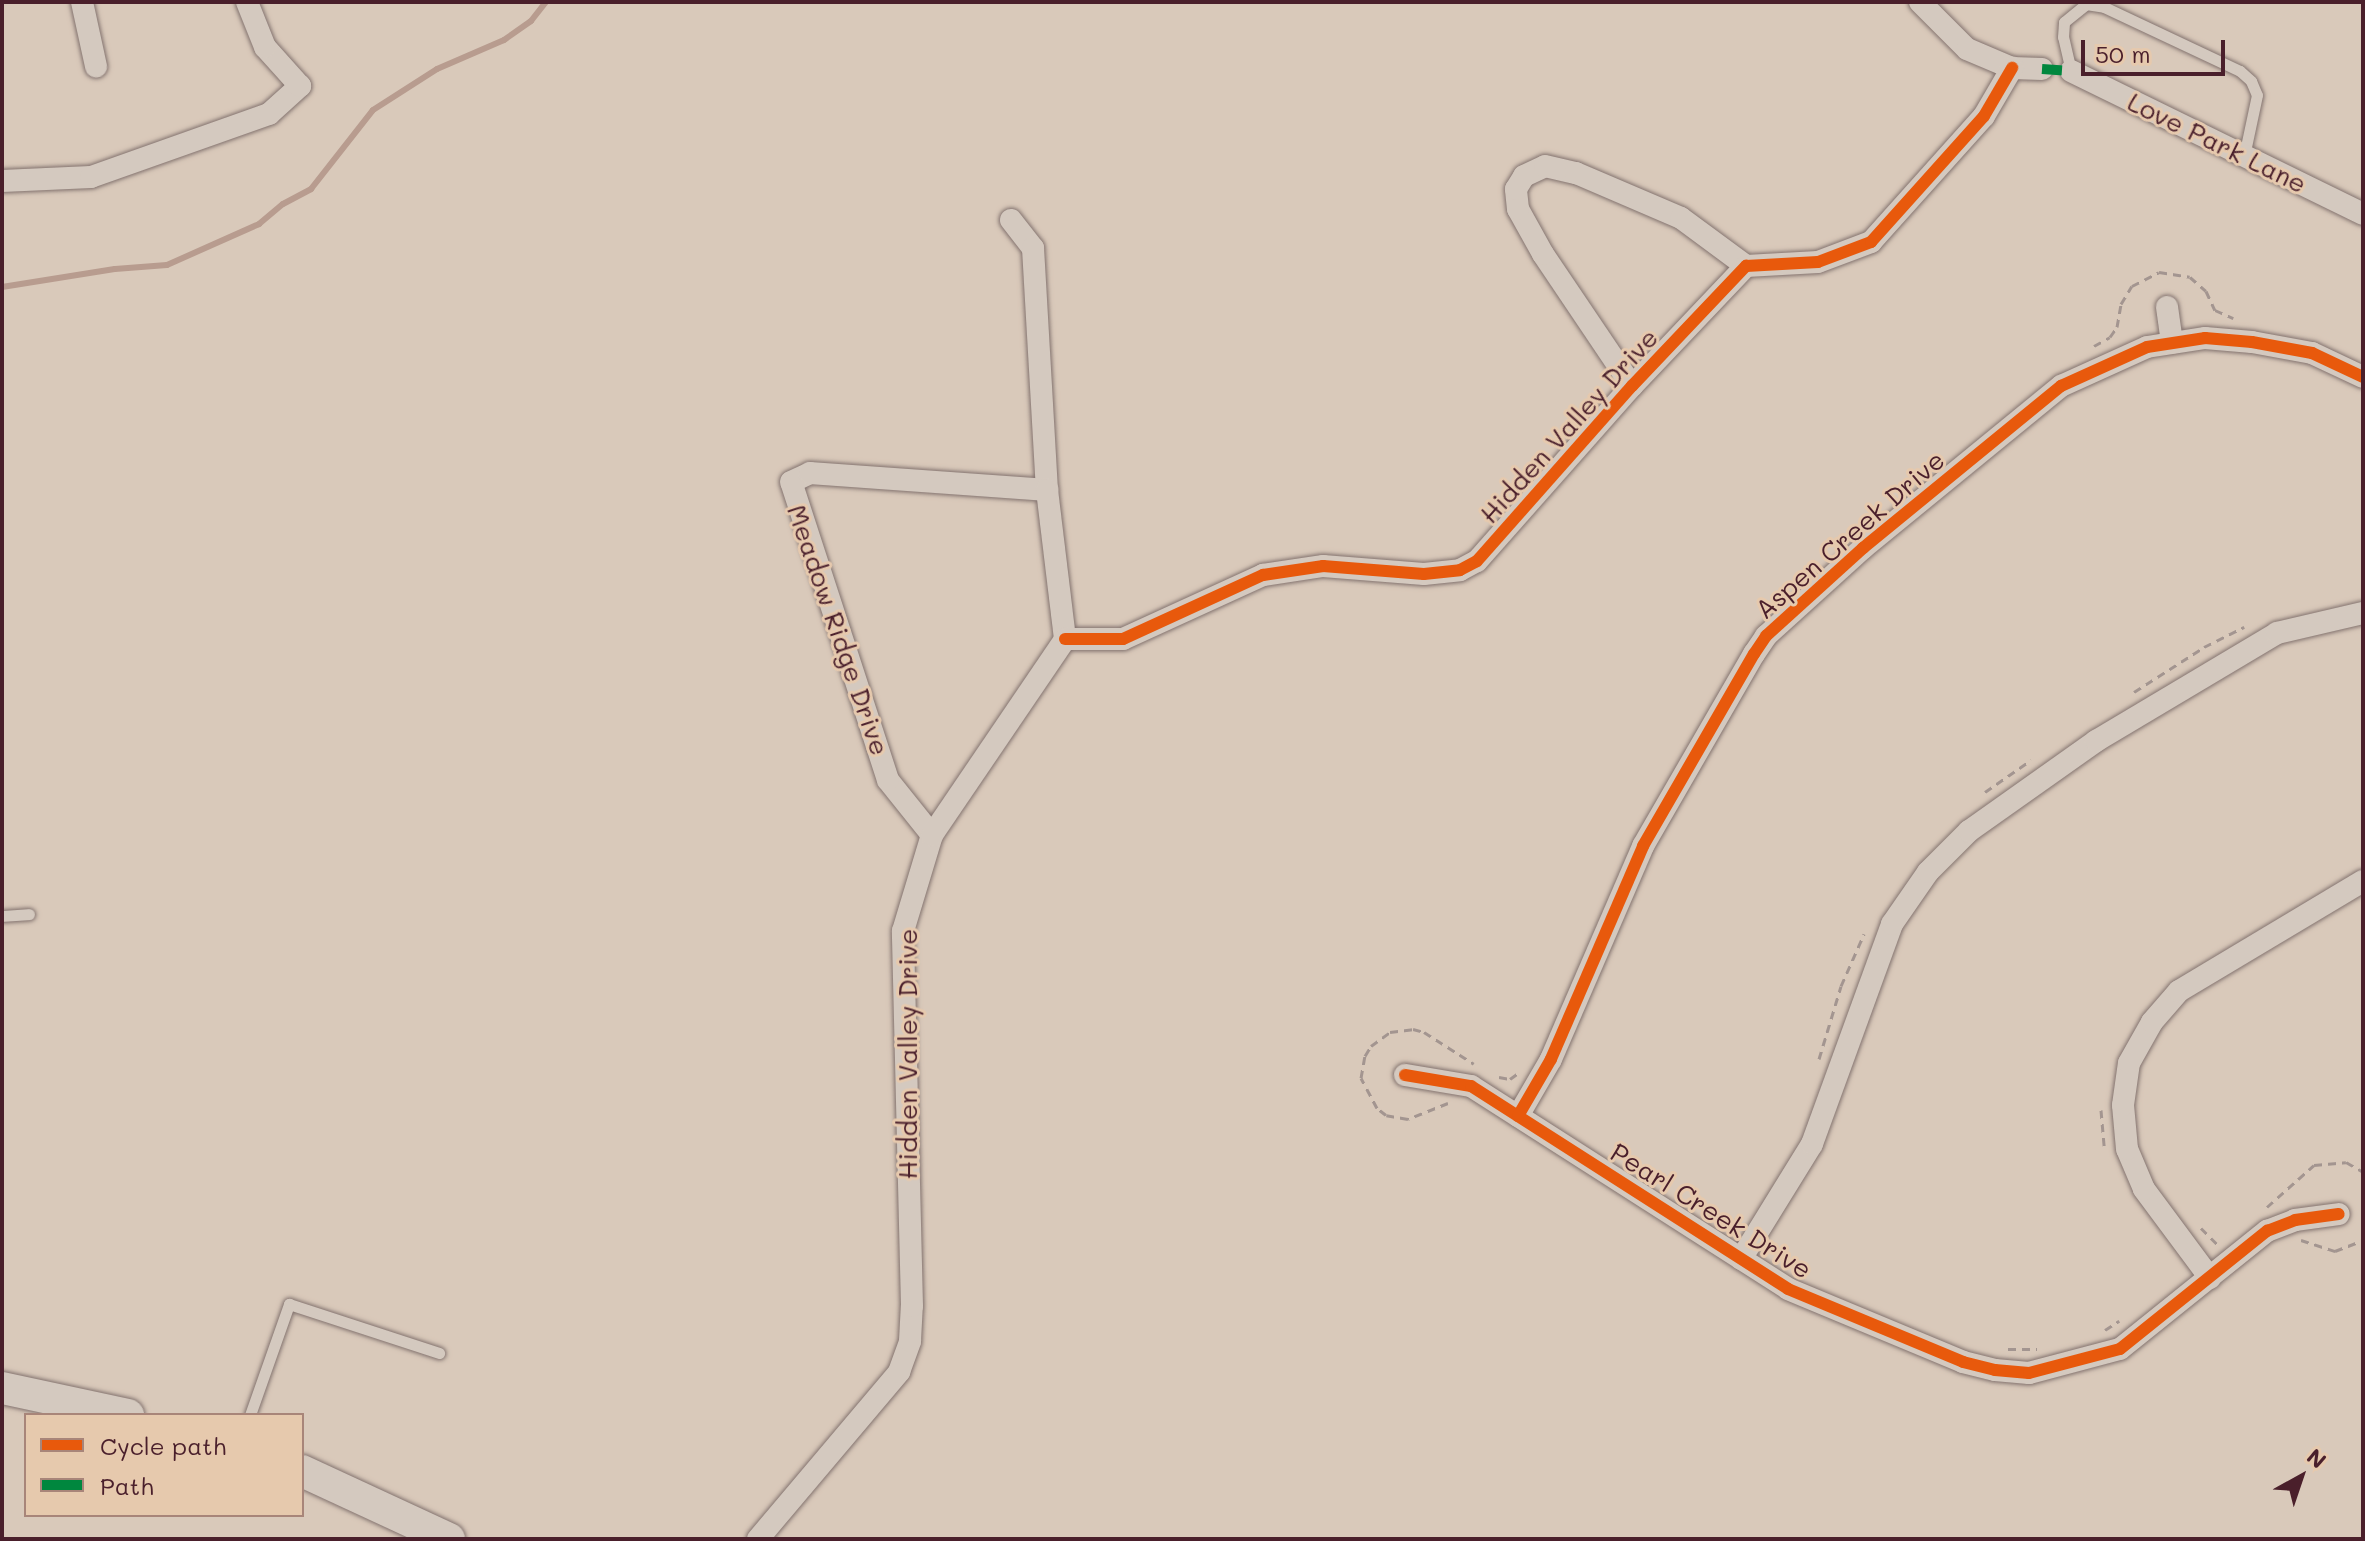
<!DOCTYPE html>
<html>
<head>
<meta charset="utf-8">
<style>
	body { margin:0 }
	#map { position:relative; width:2365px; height:1541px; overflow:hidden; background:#d9c9ba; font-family:Mali,sans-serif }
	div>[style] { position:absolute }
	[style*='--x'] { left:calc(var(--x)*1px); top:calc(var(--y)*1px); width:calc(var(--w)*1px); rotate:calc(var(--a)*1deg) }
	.stream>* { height:6px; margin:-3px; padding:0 3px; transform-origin:3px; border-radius:3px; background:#b89c8f }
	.path>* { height:3px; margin-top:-1.5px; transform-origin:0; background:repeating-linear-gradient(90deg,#a39590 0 8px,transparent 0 14px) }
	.roads { filter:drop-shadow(0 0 2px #83736f) drop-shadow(0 0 2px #83736f) }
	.lane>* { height:11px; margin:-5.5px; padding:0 5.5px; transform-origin:5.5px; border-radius:5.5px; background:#d4c9bf }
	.street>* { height:22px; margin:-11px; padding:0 11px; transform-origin:11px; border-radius:11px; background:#d4c9bf }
	.secondary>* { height:32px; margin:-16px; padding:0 16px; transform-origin:16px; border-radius:16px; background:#d4c9bf }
	.quiet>* { height:10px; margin-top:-5px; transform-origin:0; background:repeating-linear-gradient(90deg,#00873e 0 20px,transparent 0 30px) }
	.cycleway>* { height:12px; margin:-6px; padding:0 6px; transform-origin:6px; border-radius:6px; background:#e8590c }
	span { translate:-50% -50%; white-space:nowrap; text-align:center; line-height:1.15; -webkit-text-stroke:6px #e6c9ad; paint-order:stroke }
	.street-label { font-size:26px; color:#4a1f2b }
	.frame { position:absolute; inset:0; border:4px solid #4a1f2b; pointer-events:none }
	.legend { position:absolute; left:24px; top:1413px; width:280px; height:104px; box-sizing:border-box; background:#e6c9ad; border:2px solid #a88579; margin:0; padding:10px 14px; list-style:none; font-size:24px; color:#4a1f2b }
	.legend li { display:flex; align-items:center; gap:16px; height:40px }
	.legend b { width:40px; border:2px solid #a88579 }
	.north { position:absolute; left:2261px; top:1437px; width:80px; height:80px; -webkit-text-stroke:6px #e6c9ad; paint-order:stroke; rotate:40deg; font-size:22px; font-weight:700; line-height:32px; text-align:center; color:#4a1f2b }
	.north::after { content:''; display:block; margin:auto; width:28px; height:36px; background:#4a1f2b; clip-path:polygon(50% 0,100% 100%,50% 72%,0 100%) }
	.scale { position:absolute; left:2081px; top:40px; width:144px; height:36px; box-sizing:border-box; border:4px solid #4a1f2b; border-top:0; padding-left:10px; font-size:24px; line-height:28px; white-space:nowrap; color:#4a1f2b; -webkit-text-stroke:6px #e6c9ad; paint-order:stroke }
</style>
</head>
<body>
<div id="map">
	<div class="stream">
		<div style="--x:2;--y:287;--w:114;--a:-9.1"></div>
		<div style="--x:115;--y:269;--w:52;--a:-4.4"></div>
		<div style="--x:167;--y:265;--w:101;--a:-24"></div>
		<div style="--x:259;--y:224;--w:31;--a:-40"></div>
		<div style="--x:283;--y:204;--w:32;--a:-28"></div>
		<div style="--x:311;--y:189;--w:100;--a:-51.9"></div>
		<div style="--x:373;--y:110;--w:76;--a:-32.6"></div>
		<div style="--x:437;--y:69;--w:73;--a:-23.4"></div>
		<div style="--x:504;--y:40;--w:33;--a:-35"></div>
		<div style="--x:531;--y:21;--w:24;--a:-52"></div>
	</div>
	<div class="path">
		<div style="--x:2094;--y:346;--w:18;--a:-29"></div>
		<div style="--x:2110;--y:337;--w:12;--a:-55"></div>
		<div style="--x:2117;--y:327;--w:23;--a:-80"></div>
		<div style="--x:2121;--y:304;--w:21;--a:-59"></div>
		<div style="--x:2132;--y:286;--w:30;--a:-27"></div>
		<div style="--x:2159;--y:272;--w:31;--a:9"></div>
		<div style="--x:2190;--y:277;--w:21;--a:41"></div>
		<div style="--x:2206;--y:291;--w:21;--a:65"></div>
		<div style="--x:2215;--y:310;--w:20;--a:24"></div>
		<div style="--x:1777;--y:596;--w:52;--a:-41.9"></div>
		<div style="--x:2134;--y:692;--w:83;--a:-32.7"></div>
		<div style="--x:2204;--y:647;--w:45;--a:-26.6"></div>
		<div style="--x:1985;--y:792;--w:56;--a:-34.8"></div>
		<div style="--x:1819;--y:1059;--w:76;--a:-73.2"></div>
		<div style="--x:1841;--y:986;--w:57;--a:-66.1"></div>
		<div style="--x:1499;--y:1077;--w:11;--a:10"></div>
		<div style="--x:1510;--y:1079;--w:9;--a:-36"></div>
		<div style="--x:1448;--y:1103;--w:43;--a:158.2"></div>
		<div style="--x:1408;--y:1119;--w:22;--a:-170"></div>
		<div style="--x:1386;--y:1115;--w:11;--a:-142"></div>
		<div style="--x:1377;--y:1108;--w:34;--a:-118"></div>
		<div style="--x:1361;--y:1078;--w:22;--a:-80"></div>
		<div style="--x:1365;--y:1056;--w:12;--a:-59"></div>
		<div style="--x:1371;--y:1046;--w:24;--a:-36"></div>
		<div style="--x:1390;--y:1032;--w:23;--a:-7"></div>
		<div style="--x:1413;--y:1029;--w:11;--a:15"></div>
		<div style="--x:1424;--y:1032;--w:59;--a:32.6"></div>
		<div style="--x:2101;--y:1110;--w:36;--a:85"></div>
		<div style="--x:2267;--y:1207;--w:63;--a:-41.8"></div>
		<div style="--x:2314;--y:1165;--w:32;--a:-5"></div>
		<div style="--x:2346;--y:1162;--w:20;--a:30"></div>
		<div style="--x:1720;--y:1221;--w:15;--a:-4"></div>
		<div style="--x:1735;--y:1220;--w:9;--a:-36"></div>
		<div style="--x:2201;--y:1228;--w:24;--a:45"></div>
		<div style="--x:2301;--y:1240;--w:36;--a:18"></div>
		<div style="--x:2335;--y:1251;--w:30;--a:-21"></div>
		<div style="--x:1775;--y:1245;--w:16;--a:60"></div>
		<div style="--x:2105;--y:1330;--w:17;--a:-33"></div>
		<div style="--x:2008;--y:1349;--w:29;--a:0"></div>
	</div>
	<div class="roads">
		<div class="lane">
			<div style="--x:2071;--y:71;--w:35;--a:-103"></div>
			<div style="--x:2063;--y:37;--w:15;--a:-86"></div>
			<div style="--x:2064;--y:22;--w:28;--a:-39"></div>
			<div style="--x:2086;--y:4;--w:18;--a:9"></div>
			<div style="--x:2104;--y:7;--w:150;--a:25.2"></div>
			<div style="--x:2240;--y:71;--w:15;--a:42"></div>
			<div style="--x:2251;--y:81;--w:15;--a:67"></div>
			<div style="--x:2257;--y:95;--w:62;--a:102"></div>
			<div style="--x:2;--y:916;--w:27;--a:-4"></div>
			<div style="--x:250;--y:1415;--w:118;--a:-70.6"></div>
			<div style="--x:289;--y:1304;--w:158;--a:18.1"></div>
		</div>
		<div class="street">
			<div style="--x:82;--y:2;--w:66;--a:77.7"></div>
			<div style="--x:1920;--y:2;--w:66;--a:45"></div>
			<div style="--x:1967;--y:49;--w:49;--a:22.9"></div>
			<div style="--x:2012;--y:68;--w:30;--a:2"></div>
			<div style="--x:2071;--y:71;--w:325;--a:26.1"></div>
			<div style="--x:2;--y:181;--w:89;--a:-2.6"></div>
			<div style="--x:91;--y:177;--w:189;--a:-19.5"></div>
			<div style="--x:269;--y:114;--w:42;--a:-42.1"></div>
			<div style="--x:300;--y:86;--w:52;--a:-131.9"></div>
			<div style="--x:265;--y:47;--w:48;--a:-111.8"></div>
			<div style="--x:1011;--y:220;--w:36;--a:52"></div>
			<div style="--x:1033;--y:248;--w:242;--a:86.7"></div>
			<div style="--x:2167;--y:307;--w:36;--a:82"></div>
			<div style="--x:1632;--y:386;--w:159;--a:-124"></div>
			<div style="--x:1543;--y:254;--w:51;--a:-119.1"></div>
			<div style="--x:1518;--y:209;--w:20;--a:-96"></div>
			<div style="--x:1516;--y:189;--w:15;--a:-58"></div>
			<div style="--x:1524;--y:176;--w:23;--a:-25"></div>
			<div style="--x:1545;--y:166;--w:32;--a:13"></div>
			<div style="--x:1576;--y:173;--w:114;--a:23.2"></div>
			<div style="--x:1681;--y:218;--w:81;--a:36.4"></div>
			<div style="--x:1065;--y:639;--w:58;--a:0"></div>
			<div style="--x:1123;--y:639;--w:154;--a:-24.6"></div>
			<div style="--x:1263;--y:575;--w:61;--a:-8.5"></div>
			<div style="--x:1323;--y:566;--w:101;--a:4.5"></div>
			<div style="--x:1424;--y:574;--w:36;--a:-6"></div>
			<div style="--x:1460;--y:570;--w:19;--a:-28"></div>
			<div style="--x:1477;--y:561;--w:234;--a:-48.5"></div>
			<div style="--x:1632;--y:386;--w:166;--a:-46.5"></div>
			<div style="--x:1746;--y:266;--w:72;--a:-3.2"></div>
			<div style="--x:1818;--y:262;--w:57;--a:-20.7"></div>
			<div style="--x:1871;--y:242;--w:169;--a:-48.1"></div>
			<div style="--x:1984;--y:116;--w:56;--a:-59.7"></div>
			<div style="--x:932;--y:835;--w:70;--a:-128.7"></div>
			<div style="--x:888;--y:780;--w:313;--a:-108"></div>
			<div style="--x:791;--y:482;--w:21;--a:-25"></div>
			<div style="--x:810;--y:473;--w:238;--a:4.1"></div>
			<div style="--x:1047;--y:490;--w:150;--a:83.1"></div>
			<div style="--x:1405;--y:1075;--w:67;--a:9.5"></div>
			<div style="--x:1471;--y:1086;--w:376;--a:32.6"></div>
			<div style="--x:1788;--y:1289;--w:190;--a:22.6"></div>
			<div style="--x:1963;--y:1362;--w:33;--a:14"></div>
			<div style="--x:1995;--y:1370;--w:34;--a:5"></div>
			<div style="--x:2029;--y:1373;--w:94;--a:-14.8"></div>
			<div style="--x:2120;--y:1349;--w:189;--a:-38.8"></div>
			<div style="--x:2267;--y:1231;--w:30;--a:-21"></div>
			<div style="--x:2295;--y:1220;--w:44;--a:-7.8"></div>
			<div style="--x:1518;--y:1116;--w:66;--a:-59.9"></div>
			<div style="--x:1551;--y:1059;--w:232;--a:-66.6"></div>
			<div style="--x:1643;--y:846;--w:222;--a:-60"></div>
			<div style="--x:1754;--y:654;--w:22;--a:-56"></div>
			<div style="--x:1766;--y:636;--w:131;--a:-42.2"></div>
			<div style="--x:1863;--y:548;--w:256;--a:-39.3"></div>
			<div style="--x:2061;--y:386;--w:94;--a:-24.4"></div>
			<div style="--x:2147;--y:347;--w:59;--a:-8.8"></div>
			<div style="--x:2205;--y:338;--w:47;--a:4.9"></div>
			<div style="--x:2252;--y:342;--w:61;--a:10.4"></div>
			<div style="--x:2312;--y:353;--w:56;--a:25.2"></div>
			<div style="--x:1741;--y:1259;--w:135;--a:-58.3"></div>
			<div style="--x:1812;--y:1144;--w:234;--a:-70"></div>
			<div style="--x:1892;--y:924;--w:63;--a:-55.3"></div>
			<div style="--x:1928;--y:872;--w:58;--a:-45"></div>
			<div style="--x:1969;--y:831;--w:156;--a:-35.3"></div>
			<div style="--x:2096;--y:741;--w:211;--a:-30.8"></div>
			<div style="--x:2277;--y:633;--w:88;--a:-13.1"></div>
			<div style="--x:2210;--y:1278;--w:111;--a:-126.6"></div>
			<div style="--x:2144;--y:1189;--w:43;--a:-113"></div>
			<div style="--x:2127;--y:1149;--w:44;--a:-95.2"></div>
			<div style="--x:2123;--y:1105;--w:42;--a:-81.9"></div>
			<div style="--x:2129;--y:1063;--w:47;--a:-60.7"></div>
			<div style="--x:2152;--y:1022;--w:41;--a:-48.9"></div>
			<div style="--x:2179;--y:991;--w:214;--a:-30.9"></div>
			<div style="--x:758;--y:1539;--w:219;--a:-49.8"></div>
			<div style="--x:899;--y:1372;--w:33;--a:-70"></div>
			<div style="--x:910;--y:1341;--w:35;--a:-87"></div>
			<div style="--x:912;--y:1306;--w:375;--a:-91.4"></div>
			<div style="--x:903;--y:931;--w:100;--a:-73.2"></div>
			<div style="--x:932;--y:835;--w:237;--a:-55.8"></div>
		</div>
		<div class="secondary">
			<div style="--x:2;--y:1388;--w:129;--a:12.1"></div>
			<div style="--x:302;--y:1471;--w:162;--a:24.8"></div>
		</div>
	</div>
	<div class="quiet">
		<div style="--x:2042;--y:69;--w:29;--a:4"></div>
	</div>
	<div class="cycleway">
		<div style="--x:1065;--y:639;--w:58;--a:0"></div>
		<div style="--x:1123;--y:639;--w:154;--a:-24.6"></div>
		<div style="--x:1263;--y:575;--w:61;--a:-8.5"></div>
		<div style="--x:1323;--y:566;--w:101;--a:4.5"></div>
		<div style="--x:1424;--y:574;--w:36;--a:-6"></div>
		<div style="--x:1460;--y:570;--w:19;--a:-28"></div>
		<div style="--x:1477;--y:561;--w:234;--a:-48.5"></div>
		<div style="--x:1632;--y:386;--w:166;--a:-46.5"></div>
		<div style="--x:1746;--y:266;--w:72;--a:-3.2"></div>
		<div style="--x:1818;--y:262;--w:57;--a:-20.7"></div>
		<div style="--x:1871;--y:242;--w:169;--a:-48.1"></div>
		<div style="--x:1984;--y:116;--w:56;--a:-59.7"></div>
		<div style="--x:1405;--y:1075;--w:67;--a:9.5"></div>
		<div style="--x:1471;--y:1086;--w:376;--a:32.6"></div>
		<div style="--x:1788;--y:1289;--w:190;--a:22.6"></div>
		<div style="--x:1963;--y:1362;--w:33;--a:14"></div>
		<div style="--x:1995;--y:1370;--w:34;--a:5"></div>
		<div style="--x:2029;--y:1373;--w:94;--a:-14.8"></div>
		<div style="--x:2120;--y:1349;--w:189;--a:-38.8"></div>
		<div style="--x:2267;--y:1231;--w:30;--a:-21"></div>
		<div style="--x:2295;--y:1220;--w:44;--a:-7.8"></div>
		<div style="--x:1518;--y:1116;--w:66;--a:-59.9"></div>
		<div style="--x:1551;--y:1059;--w:232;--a:-66.6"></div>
		<div style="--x:1643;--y:846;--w:222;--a:-60"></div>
		<div style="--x:1754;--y:654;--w:22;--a:-56"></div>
		<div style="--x:1766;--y:636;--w:131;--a:-42.2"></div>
		<div style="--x:1863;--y:548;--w:256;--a:-39.3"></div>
		<div style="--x:2061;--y:386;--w:94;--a:-24.4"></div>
		<div style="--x:2147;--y:347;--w:59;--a:-8.8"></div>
		<div style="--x:2205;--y:338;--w:47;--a:4.9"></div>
		<div style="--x:2252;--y:342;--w:61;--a:10.4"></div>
		<div style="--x:2312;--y:353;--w:56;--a:25.2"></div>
	</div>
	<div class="street-label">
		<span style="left:2217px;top:143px;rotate:26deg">Love Park Lane</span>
		<span style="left:1569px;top:426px;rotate:-48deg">Hidden Valley Drive</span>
		<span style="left:1850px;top:535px;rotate:-41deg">Aspen Creek Drive</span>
		<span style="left:838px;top:630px;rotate:71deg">Meadow Ridge Drive</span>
		<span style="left:908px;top:1054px;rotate:-90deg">Hidden Valley Drive</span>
		<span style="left:1711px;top:1211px;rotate:32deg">Pearl Creek Drive</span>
	</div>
	<div class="frame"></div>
	<ul class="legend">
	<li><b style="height:10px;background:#e8590c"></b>Cycle path</li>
	<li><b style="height:10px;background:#00873e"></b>Path</li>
	</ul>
	<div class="north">N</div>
	<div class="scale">50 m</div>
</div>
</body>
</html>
